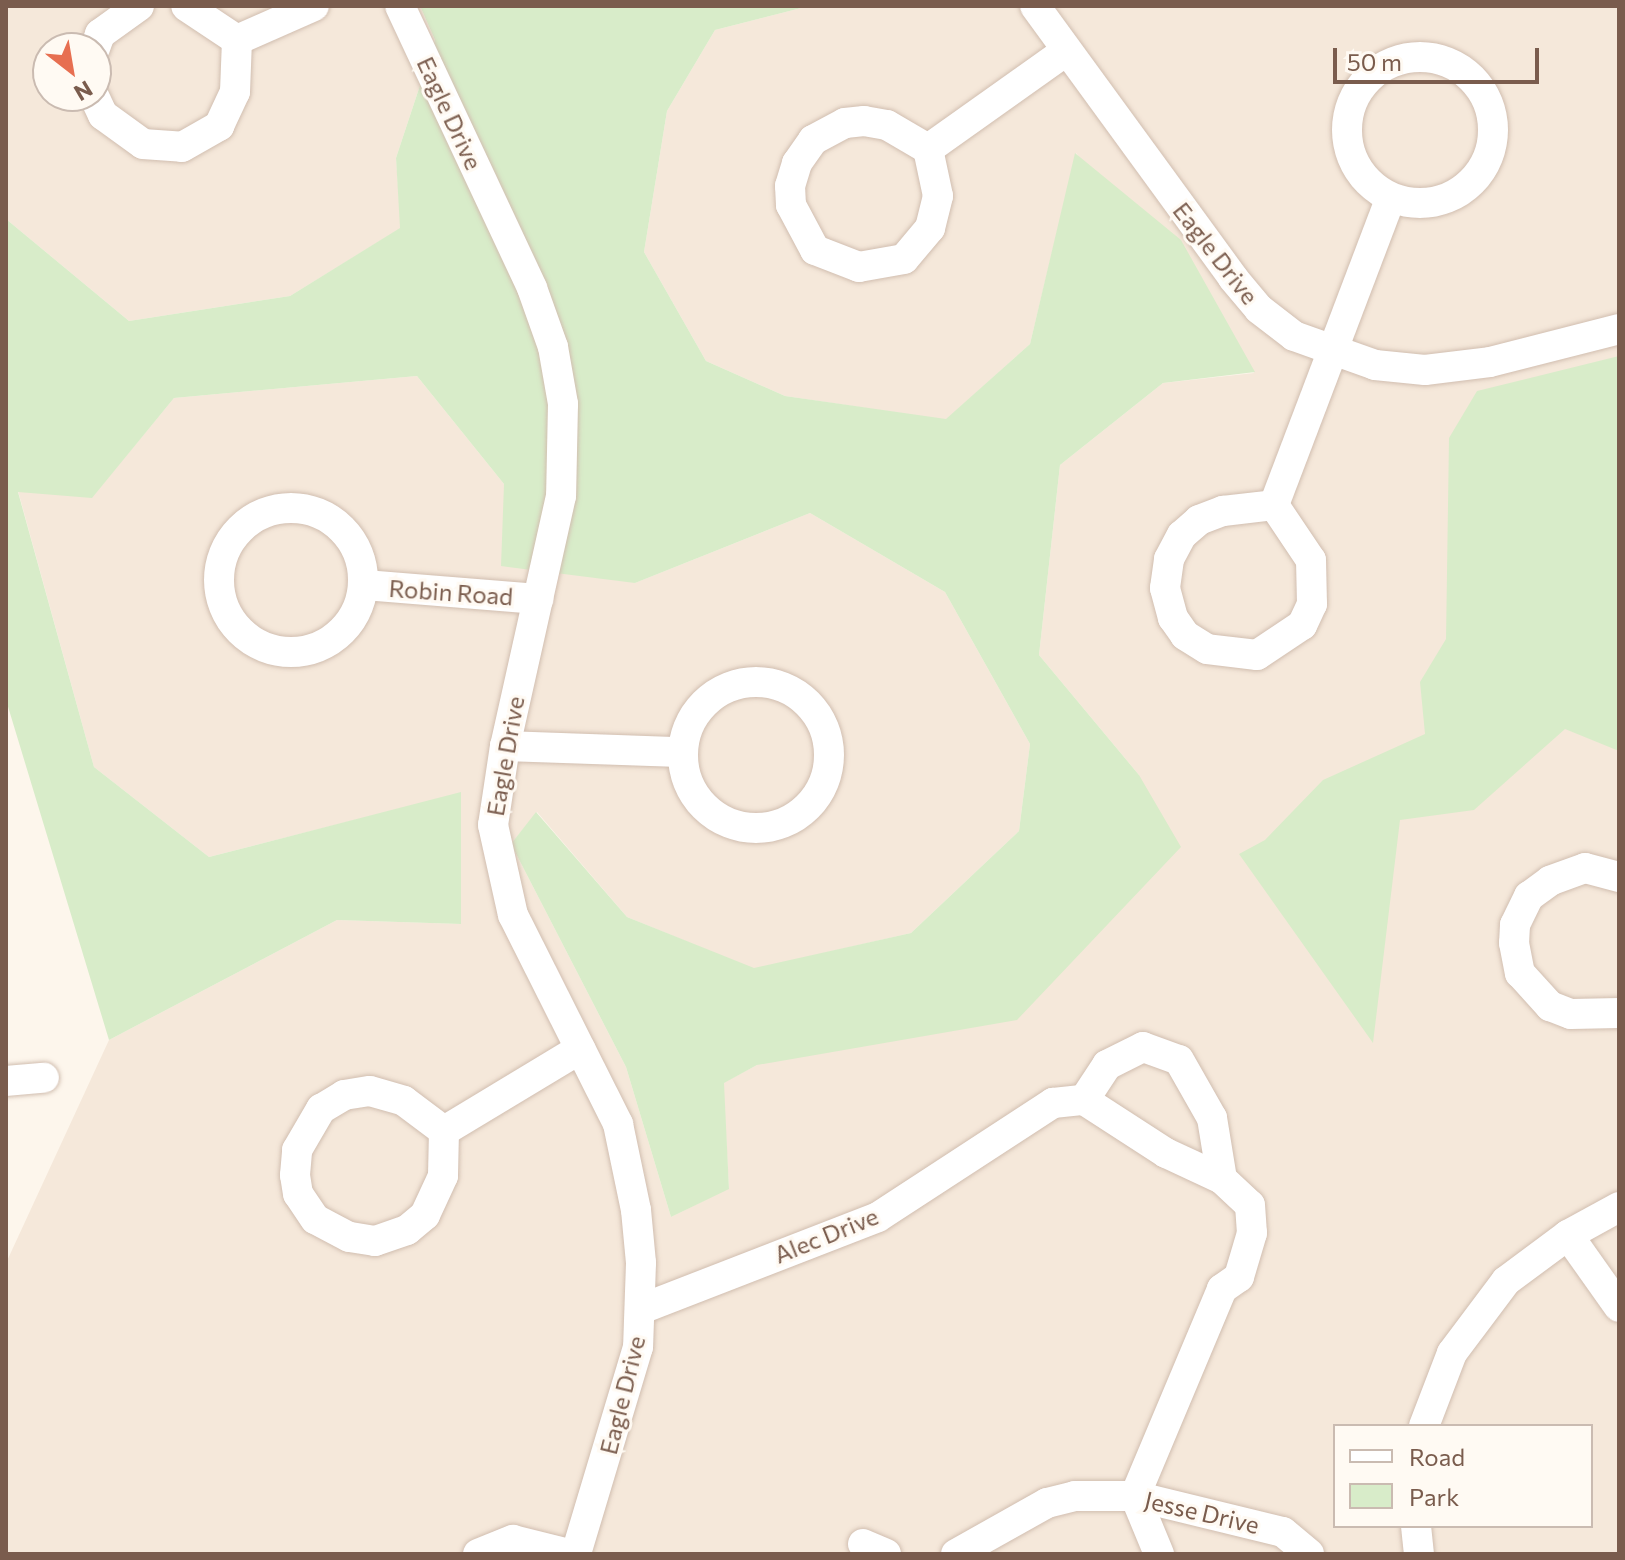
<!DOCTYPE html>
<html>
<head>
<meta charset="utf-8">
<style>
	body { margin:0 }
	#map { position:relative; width:1625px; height:1560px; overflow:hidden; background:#fdf6ec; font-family:Commissioner,sans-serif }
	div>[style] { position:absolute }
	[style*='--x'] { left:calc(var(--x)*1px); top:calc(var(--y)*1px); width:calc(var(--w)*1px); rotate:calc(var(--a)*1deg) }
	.residential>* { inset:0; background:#f5e8da }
	.green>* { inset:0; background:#d8ecc9 }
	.roads { filter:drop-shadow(0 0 2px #d1beb0) drop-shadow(0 0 2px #d1beb0) }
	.minor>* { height:30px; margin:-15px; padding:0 15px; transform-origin:15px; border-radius:15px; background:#fff }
	.minor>.ring { margin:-15px; padding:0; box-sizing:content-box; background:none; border:30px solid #fff; border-radius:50% }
	span { translate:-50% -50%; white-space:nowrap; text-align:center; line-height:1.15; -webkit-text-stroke:6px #fffaf3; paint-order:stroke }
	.street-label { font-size:24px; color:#7a5c4d }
	.frame { position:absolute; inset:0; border:8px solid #7a5c4d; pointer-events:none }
	.legend { position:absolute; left:1333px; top:1424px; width:260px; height:104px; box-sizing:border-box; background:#fffaf3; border:2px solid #cabbb1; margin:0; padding:10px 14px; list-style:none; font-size:24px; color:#7a5c4d }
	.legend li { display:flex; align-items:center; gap:16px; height:40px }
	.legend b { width:40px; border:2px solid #cabbb1 }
	.north { position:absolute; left:32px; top:32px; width:80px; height:80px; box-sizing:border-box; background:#fffaf3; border:2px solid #cabbb1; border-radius:50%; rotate:149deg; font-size:22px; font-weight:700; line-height:32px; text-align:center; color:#7a5c4d }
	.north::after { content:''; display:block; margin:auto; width:28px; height:36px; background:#e76f51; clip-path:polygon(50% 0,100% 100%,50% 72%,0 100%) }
	.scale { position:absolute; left:1333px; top:48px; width:206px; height:36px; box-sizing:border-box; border:4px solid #7a5c4d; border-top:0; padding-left:10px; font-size:24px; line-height:28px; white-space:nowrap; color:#7a5c4d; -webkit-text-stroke:6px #fffaf3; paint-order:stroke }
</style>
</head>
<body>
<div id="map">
	<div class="residential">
		<div style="clip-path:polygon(evenodd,6px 6px,420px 6px,435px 40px,396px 158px,401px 228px,290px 296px,129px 321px,6px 219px,6px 6px,48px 48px,96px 48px,96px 96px,48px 96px,48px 48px)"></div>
		<div style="clip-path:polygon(evenodd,809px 6px,1619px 6px,1619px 1554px,6px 1554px,6px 1263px,109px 1040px,337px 920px,461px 924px,461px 793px,209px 857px,94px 767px,18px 491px,92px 497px,174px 398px,417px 376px,504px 484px,635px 583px,810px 513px,945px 592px,1030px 744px,1019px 831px,911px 933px,754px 969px,627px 917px,537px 812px,511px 844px,626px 1067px,671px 1217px,729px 1188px,723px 1083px,757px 1065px,1139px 775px,1039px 655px,1060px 465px,1163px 383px,1254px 373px,1076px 153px,1030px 344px,946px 420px,785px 396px,706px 361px,644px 252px,667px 111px,715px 30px,809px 6px,1335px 1426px,1591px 1426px,1591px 1526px,1335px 1526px,1335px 1426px)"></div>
	</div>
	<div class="green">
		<div style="clip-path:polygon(420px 6px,809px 6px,715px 30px,667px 111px,644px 252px,706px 361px,785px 396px,946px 419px,1030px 344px,1075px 153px,1181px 240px,1255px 372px,1163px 383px,1060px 465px,1039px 655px,1139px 775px,1181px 847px,1017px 1020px,757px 1065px,724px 1083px,729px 1189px,671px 1217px,626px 1067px,511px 844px,536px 812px,627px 917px,754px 968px,911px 933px,1019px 831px,1030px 744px,945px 592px,810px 513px,635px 583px,501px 566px,504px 484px,417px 376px,174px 398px,92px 498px,18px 492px,94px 767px,209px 857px,461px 792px,461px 924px,337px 920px,109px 1040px,6px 700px,6px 219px,129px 321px,290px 296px,400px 228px,396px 158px,435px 40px)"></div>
		<div style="clip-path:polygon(1619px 356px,1619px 751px,1565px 729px,1474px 810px,1400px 820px,1373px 1043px,1239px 854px,1265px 840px,1323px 780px,1425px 734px,1420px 682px,1446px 639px,1449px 438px,1477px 391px)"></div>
	</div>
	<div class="roads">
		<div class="minor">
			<div style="--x:400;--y:6;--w:311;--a:64.9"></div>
			<div style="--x:532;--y:288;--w:63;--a:70.4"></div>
			<div style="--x:553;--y:347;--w:58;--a:80"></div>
			<div style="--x:563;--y:404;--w:92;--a:91.2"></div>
			<div style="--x:561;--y:496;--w:256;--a:102.6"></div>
			<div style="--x:505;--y:746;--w:80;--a:98.6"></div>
			<div style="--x:493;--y:825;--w:92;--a:77.5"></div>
			<div style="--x:513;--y:915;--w:234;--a:63.3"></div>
			<div style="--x:618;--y:1124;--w:88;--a:78.2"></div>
			<div style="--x:636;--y:1210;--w:53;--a:84.6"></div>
			<div style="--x:641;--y:1263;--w:84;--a:92"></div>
			<div style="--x:638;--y:1347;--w:216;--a:106.7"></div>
			<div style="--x:1035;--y:6;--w:336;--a:53.9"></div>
			<div style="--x:1233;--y:278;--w:40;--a:50"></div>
			<div style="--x:1259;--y:309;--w:44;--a:37.6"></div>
			<div style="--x:1294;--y:336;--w:86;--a:19.7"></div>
			<div style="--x:1375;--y:365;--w:50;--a:5.7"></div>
			<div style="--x:1425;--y:370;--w:65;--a:-7"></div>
			<div style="--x:1490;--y:362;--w:133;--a:-14.3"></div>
			<div style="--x:237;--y:40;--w:84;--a:-23.8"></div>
			<div style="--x:95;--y:48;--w:15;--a:-70"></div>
			<div style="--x:100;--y:34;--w:48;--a:-35.7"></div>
			<div class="ring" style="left:1347px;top:57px;width:116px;height:116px"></div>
			<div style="--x:94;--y:96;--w:21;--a:65"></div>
			<div style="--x:103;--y:115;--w:49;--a:35.9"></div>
			<div style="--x:143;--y:144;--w:39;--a:4"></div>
			<div style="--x:182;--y:147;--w:43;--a:-29.6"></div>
			<div style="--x:219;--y:126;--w:38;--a:-65"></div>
			<div style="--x:235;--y:92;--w:52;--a:-87.8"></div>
			<div style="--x:237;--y:40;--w:61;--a:-146.3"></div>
			<div style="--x:864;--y:121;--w:23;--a:10"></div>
			<div style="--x:887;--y:125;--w:48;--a:30.3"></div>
			<div style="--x:928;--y:149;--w:48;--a:78"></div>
			<div style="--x:938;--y:196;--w:33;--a:104"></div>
			<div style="--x:930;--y:228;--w:40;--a:130"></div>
			<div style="--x:904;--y:259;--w:46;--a:169.9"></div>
			<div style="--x:859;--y:267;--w:47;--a:-158.9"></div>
			<div style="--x:815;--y:250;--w:51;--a:-118.1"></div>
			<div style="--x:791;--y:205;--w:19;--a:-93"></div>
			<div style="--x:790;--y:186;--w:24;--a:-73"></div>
			<div style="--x:797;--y:163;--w:28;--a:-55"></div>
			<div style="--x:813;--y:140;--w:36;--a:-28"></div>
			<div style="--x:845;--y:123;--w:19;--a:-6"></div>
			<div style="--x:928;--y:149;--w:169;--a:-35.4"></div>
			<div style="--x:1274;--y:505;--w:66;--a:56.1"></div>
			<div style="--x:1311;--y:560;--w:44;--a:88.7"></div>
			<div style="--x:1312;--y:604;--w:23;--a:115"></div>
			<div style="--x:1302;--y:625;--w:54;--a:146.3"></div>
			<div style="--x:1257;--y:655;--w:50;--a:-173.2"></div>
			<div style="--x:1207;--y:649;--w:26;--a:-148"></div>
			<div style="--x:1185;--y:635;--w:21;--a:-125"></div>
			<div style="--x:1173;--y:618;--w:31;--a:-105"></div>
			<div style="--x:1165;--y:588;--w:29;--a:-82"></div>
			<div style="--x:1169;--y:559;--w:27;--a:-62"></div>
			<div style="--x:1182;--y:535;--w:23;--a:-41"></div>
			<div style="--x:1199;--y:520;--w:26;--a:-21"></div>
			<div style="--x:1223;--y:511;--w:51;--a:-6.7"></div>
			<div style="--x:1274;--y:505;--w:326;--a:-69.2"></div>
			<div class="ring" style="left:219px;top:508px;width:114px;height:114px"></div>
			<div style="--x:364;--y:585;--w:175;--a:4.6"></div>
			<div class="ring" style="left:683px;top:682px;width:116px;height:116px"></div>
			<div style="--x:505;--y:746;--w:175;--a:2"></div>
			<div style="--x:1619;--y:877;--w:35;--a:-165"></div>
			<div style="--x:1585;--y:868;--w:37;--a:160"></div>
			<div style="--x:1550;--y:881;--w:26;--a:144"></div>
			<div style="--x:1529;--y:896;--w:32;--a:116"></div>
			<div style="--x:1515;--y:925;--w:18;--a:93"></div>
			<div style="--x:1514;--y:943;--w:31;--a:79"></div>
			<div style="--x:1520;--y:973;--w:45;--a:47.7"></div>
			<div style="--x:1550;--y:1006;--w:22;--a:21"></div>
			<div style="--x:1571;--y:1014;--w:48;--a:-1.2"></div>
			<div style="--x:6;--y:1081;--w:38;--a:-5"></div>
			<div style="--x:370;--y:1091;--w:35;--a:16"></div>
			<div style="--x:404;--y:1101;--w:50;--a:36.9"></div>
			<div style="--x:444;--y:1131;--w:45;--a:91.3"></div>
			<div style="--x:443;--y:1176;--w:43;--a:114.8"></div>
			<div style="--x:425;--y:1215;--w:23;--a:140"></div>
			<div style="--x:407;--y:1230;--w:34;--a:161"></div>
			<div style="--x:375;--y:1241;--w:26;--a:-171"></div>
			<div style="--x:349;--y:1237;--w:38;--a:-152"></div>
			<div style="--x:315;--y:1219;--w:30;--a:-124"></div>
			<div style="--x:298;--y:1194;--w:19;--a:-99"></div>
			<div style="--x:295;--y:1175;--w:25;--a:-85"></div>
			<div style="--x:297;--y:1150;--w:48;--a:-59.7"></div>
			<div style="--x:321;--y:1109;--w:27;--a:-31"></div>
			<div style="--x:344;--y:1095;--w:26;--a:-9"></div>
			<div style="--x:1084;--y:1100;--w:98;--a:32.9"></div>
			<div style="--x:1166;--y:1153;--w:62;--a:24.9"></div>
			<div style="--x:1222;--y:1179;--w:38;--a:43"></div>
			<div style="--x:1250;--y:1205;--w:28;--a:86"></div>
			<div style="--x:1252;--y:1233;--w:46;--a:106.5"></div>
			<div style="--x:1239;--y:1277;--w:21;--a:145"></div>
			<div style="--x:1222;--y:1289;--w:225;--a:112.8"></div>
			<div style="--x:1135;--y:1496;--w:63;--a:67.5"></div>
			<div style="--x:444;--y:1131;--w:159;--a:-31.1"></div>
			<div style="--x:1568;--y:1235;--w:88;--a:54.7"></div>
			<div style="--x:641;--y:1309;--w:254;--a:-21.2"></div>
			<div style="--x:878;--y:1217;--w:209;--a:-33.1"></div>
			<div style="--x:1053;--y:1103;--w:31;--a:-6"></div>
			<div style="--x:1084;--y:1100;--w:42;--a:-56.7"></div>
			<div style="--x:1107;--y:1065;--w:40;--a:-26.6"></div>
			<div style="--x:1143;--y:1047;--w:38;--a:20"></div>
			<div style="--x:1179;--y:1060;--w:67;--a:60.4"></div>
			<div style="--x:1212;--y:1118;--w:62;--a:80.7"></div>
			<div style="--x:1424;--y:1426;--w:78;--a:-69"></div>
			<div style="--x:1452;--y:1353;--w:90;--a:-53.1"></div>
			<div style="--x:1506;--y:1281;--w:77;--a:-36.6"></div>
			<div style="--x:1568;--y:1235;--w:58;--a:-28.8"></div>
			<div style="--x:1416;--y:1526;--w:28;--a:84"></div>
			<div style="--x:863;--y:1544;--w:25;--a:23"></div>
			<div style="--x:478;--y:1554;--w:38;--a:-22"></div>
			<div style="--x:513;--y:1540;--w:58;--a:14"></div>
			<div style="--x:956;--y:1554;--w:104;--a:-29.3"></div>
			<div style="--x:1047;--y:1503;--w:29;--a:-14"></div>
			<div style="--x:1075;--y:1496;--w:60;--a:0"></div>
			<div style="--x:1135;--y:1496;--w:152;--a:13.7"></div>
			<div style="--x:1283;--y:1532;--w:34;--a:40"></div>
		</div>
	</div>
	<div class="street-label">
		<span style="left:450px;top:113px;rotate:65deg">Eagle Drive</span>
		<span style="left:1216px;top:253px;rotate:52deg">Eagle Drive</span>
		<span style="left:451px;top:592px;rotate:4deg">Robin Road</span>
		<span style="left:505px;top:756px;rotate:-80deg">Eagle Drive</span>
		<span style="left:826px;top:1235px;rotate:-22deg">Alec Drive</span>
		<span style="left:622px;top:1395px;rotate:-76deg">Eagle Drive</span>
		<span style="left:1202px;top:1512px;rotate:13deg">Jesse Drive</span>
	</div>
	<div class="frame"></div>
	<ul class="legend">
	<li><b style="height:10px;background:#fff"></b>Road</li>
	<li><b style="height:22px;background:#d8ecc9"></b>Park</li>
	</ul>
	<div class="north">N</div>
	<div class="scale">50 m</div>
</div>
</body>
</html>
